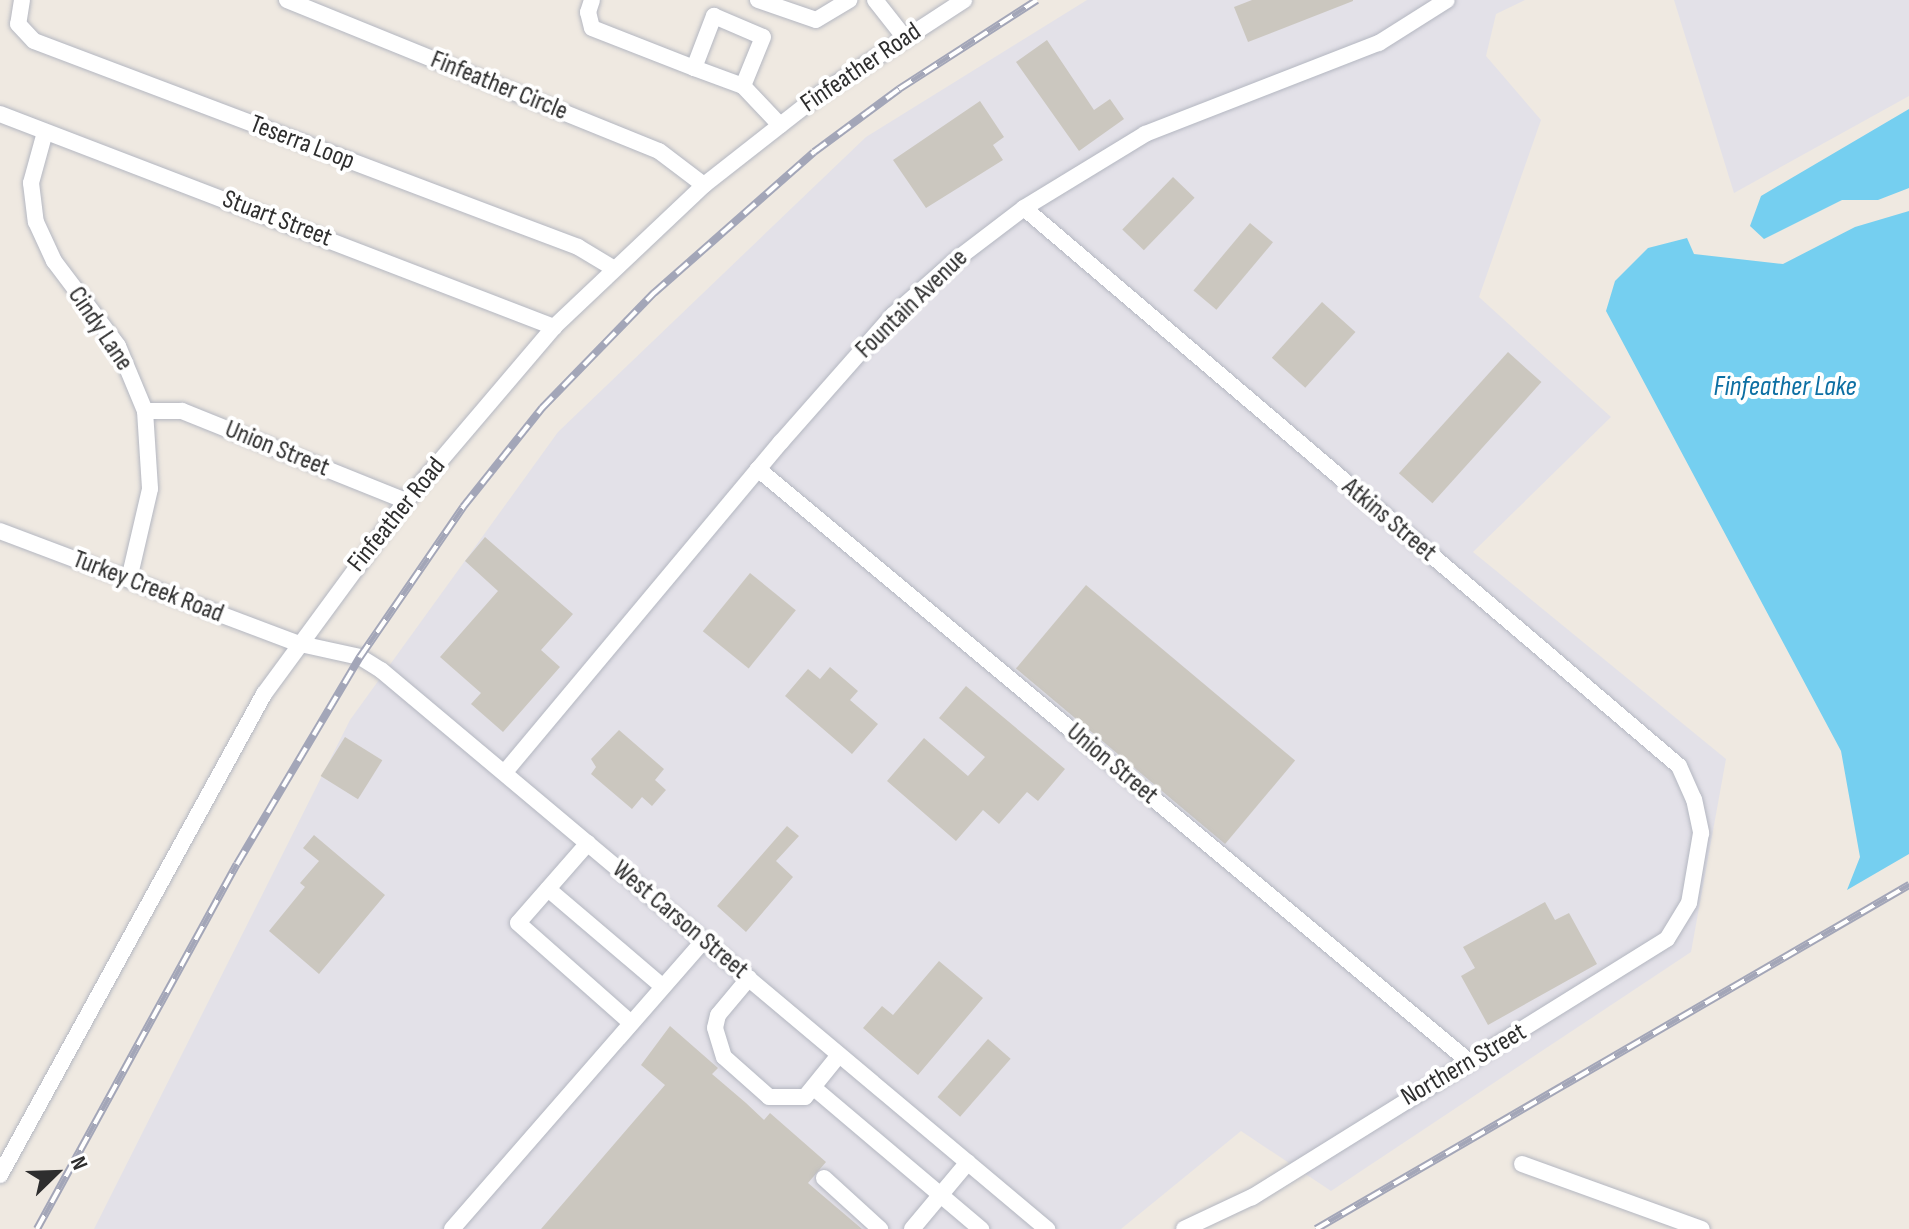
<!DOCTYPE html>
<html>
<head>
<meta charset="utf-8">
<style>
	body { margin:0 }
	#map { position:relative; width:1909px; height:1229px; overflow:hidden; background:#efe9e1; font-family:"Sofia Sans Condensed",sans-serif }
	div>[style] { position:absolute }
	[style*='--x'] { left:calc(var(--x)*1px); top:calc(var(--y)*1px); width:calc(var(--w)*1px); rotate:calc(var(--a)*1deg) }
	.industrial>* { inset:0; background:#e3e1e8 }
	.water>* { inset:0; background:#75cff0 }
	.building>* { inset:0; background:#cbc7bf; transform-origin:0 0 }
	.roads { filter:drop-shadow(0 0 2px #b4b7c1) drop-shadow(0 0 2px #b4b7c1) }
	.minor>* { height:16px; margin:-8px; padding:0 8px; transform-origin:8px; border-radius:8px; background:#fff }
	.rail>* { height:8px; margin-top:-4px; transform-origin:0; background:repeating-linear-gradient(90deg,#fff 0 15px,#a3a6b8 0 30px); box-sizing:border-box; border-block:2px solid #a3a6b8 }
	span { translate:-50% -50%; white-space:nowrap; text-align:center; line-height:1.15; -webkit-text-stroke:8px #fff; paint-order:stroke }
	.street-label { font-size:26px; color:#2e2e2e }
	.water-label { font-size:28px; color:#0d6fa3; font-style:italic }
	.north { position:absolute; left:16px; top:1133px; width:80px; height:80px; -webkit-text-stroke:6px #fff; paint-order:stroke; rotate:67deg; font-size:22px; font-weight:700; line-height:32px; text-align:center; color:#2e2e2e }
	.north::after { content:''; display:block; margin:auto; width:28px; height:36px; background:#2e2e2e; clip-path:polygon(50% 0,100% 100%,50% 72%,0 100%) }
</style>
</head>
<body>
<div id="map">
	<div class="industrial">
		<div style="clip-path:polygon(1087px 0,1525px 0,1496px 14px,1486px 56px,1541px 120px,1479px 297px,1611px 417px,1473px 552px,1726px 759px,1691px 952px,1331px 1191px,1241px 1131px,1121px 1229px,94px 1229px,350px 720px,558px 432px,866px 137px)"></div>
		<div style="clip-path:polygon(1674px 0,1909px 0,1909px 96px,1734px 193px)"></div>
	</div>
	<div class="water">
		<div style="clip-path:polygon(1909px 109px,1909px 188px,1878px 200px,1842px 200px,1764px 239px,1750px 226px,1761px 196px)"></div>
		<div style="clip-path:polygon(1909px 211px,1909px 854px,1847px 890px,1860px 857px,1841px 751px,1606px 311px,1615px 281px,1648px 248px,1687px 238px,1694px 254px,1783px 264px,1855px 227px)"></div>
	</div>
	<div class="building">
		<div style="clip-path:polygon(1252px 0,1353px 0,1353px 1px,1248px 42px,1234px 7px)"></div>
		<div style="clip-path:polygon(1047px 40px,1094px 110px,1110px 99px,1124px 119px,1079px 151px,1016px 62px)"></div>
		<div style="clip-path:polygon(980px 101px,1004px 137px,993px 145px,1003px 160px,926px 208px,893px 160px)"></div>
		<div style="left:1173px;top:177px;width:30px;height:73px;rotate:44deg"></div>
		<div style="left:1250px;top:223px;width:30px;height:88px;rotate:40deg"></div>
		<div style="left:1322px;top:302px;width:45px;height:75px;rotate:42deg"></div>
		<div style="left:1508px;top:352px;width:45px;height:163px;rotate:42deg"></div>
		<div style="clip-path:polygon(485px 537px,573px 614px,541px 650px,560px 667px,503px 732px,471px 704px,481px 693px,440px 657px,498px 591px,465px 561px)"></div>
		<div style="left:750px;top:573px;width:59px;height:75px;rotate:39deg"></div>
		<div style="left:1086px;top:585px;width:273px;height:109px;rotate:40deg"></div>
		<div style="clip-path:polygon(830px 667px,858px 691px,850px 700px,878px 724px,852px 754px,785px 696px,808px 669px,820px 679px)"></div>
		<div style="clip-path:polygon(966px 686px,1065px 769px,1038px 801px,1027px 792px,999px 824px,983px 810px,956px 841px,887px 781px,924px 738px,968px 776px,985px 757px,939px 718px)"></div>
		<div style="clip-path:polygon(619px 730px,664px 769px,655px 780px,666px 790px,652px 806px,642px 797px,632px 809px,591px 774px,596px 767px,591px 759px)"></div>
		<div style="left:345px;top:737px;width:44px;height:46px;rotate:32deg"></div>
		<div style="clip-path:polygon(787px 826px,799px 836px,776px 861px,793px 877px,746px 932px,717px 906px)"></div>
		<div style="clip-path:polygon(314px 835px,385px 895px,319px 974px,269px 931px,305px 887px,300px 883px,319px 861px,303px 848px)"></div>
		<div style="clip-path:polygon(1545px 902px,1555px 920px,1569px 913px,1597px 964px,1488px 1025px,1461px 976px,1475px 968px,1463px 947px)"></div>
		<div style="clip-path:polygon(939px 961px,983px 998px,918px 1075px,863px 1028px,882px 1006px,893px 1015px)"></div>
		<div style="clip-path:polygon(670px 1026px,718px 1068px,712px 1074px,746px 1103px,764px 1120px,770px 1113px,826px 1162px,808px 1183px,862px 1229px,541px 1229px,665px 1085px,641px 1065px)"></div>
		<div style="left:988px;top:1039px;width:30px;height:77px;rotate:41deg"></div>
	</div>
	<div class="roads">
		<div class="minor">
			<div style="--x:22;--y:0;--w:24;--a:99"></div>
			<div style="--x:18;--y:24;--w:23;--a:47"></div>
			<div style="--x:34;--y:41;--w:582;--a:20.74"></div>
			<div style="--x:578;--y:247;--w:41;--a:31"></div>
			<div style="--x:287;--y:0;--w:401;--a:22.1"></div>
			<div style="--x:659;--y:151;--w:56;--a:37.1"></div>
			<div style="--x:592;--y:0;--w:13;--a:108"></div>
			<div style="--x:588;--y:12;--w:16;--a:76"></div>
			<div style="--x:592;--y:28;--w:110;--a:21.4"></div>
			<div style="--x:758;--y:0;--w:61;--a:19"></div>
			<div style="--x:816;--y:20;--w:39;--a:-31"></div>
			<div style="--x:875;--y:0;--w:48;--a:51.7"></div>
			<div style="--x:743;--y:86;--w:52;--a:-159.8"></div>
			<div style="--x:694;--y:68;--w:56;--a:-69"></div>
			<div style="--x:714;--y:16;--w:53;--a:23.2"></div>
			<div style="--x:763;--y:37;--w:53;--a:112.2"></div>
			<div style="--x:743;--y:86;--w:54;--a:46.5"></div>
			<div style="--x:0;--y:114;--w:594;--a:21.03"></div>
			<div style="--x:45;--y:132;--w:53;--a:105.4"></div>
			<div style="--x:31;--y:183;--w:39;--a:83"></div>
			<div style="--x:36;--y:222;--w:43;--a:65.2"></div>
			<div style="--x:54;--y:261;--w:106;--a:53"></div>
			<div style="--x:118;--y:346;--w:70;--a:67.4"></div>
			<div style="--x:145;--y:411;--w:78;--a:86.3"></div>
			<div style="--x:150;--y:489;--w:92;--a:103.1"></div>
			<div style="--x:1024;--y:208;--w:860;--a:40.43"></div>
			<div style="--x:1679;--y:766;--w:36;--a:66"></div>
			<div style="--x:1694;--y:799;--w:35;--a:78"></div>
			<div style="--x:1701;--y:833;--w:71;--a:99.7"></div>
			<div style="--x:1689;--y:903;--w:42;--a:121.4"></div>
			<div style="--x:1667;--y:939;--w:489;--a:148.1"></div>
			<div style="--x:1252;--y:1197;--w:75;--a:154.8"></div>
			<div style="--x:145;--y:411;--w:37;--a:0"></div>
			<div style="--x:182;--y:411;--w:241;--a:21.9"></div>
			<div style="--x:758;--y:469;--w:922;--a:39.81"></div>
			<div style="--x:0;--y:531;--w:316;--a:20.7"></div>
			<div style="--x:296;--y:643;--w:66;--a:12.3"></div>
			<div style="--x:360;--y:657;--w:25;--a:32"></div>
			<div style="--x:381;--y:670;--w:870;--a:40.01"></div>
			<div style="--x:505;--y:772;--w:430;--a:-50.1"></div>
			<div style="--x:781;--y:442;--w:169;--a:-48.6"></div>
			<div style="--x:893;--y:315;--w:85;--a:-41.2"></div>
			<div style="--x:957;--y:259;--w:84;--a:-37.3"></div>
			<div style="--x:1024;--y:208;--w:142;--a:-31.4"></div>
			<div style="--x:1145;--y:134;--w:251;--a:-21.3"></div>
			<div style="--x:1379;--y:43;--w:80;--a:-32.3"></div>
			<div style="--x:588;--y:843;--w:106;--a:131.2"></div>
			<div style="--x:518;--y:923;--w:149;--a:41.5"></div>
			<div style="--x:548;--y:889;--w:150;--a:40.4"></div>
			<div style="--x:749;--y:978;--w:48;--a:130"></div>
			<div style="--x:718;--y:1015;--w:13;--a:103"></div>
			<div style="--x:715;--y:1028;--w:30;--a:73"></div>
			<div style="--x:724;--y:1057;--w:60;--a:41.6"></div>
			<div style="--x:769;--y:1097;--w:36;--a:0"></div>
			<div style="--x:805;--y:1097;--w:54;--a:-51"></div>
			<div style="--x:814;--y:1088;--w:219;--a:40.2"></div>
			<div style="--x:1522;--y:1164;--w:191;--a:19.9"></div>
			<div style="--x:0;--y:1175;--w:549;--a:-61.24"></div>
			<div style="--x:264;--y:694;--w:240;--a:-53.7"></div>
			<div style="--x:406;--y:501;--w:228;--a:-49.6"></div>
			<div style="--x:554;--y:327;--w:207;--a:-43.4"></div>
			<div style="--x:704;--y:185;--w:147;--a:-38.1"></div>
			<div style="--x:820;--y:94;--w:172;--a:-33.1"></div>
			<div style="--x:824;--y:1178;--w:76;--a:42.3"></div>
			<div style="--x:452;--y:1229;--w:383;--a:-48.9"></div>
			<div style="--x:912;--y:1229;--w:87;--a:-50.1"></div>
		</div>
	</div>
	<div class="rail">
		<div style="--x:37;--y:1229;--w:416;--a:-61.3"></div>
		<div style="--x:237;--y:864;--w:241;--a:-59.3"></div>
		<div style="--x:360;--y:657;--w:182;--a:-55.5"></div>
		<div style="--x:463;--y:507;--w:127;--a:-51.4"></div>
		<div style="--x:542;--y:408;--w:161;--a:-45.8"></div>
		<div style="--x:654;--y:293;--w:213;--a:-41.4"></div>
		<div style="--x:814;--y:152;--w:106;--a:-36.5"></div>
		<div style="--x:899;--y:89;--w:164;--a:-32.8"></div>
		<div style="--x:1316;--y:1229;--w:686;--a:-30.12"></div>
	</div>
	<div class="street-label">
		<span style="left:861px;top:68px;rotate:-34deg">Finfeather Road</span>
		<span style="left:499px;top:86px;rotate:22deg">Finfeather Circle</span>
		<span style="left:302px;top:143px;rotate:21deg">Teserra Loop</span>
		<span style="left:277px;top:219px;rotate:21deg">Stuart Street</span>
		<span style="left:912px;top:304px;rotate:-44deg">Fountain Avenue</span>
		<span style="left:100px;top:329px;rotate:56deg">Cindy Lane</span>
		<span style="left:277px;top:449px;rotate:22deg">Union Street</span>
		<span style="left:397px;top:515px;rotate:-51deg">Finfeather Road</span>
		<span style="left:1389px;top:520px;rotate:40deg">Atkins Street</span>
		<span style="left:148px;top:587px;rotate:21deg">Turkey Creek Road</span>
		<span style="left:1112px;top:764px;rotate:40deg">Union Street</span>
		<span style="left:680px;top:920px;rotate:40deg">West Carson Street</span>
		<span style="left:1464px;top:1065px;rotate:-30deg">Northern Street</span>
	</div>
	<div class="water-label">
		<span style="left:1785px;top:387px">Finfeather Lake</span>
	</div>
	<div class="north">N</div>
</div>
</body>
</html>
